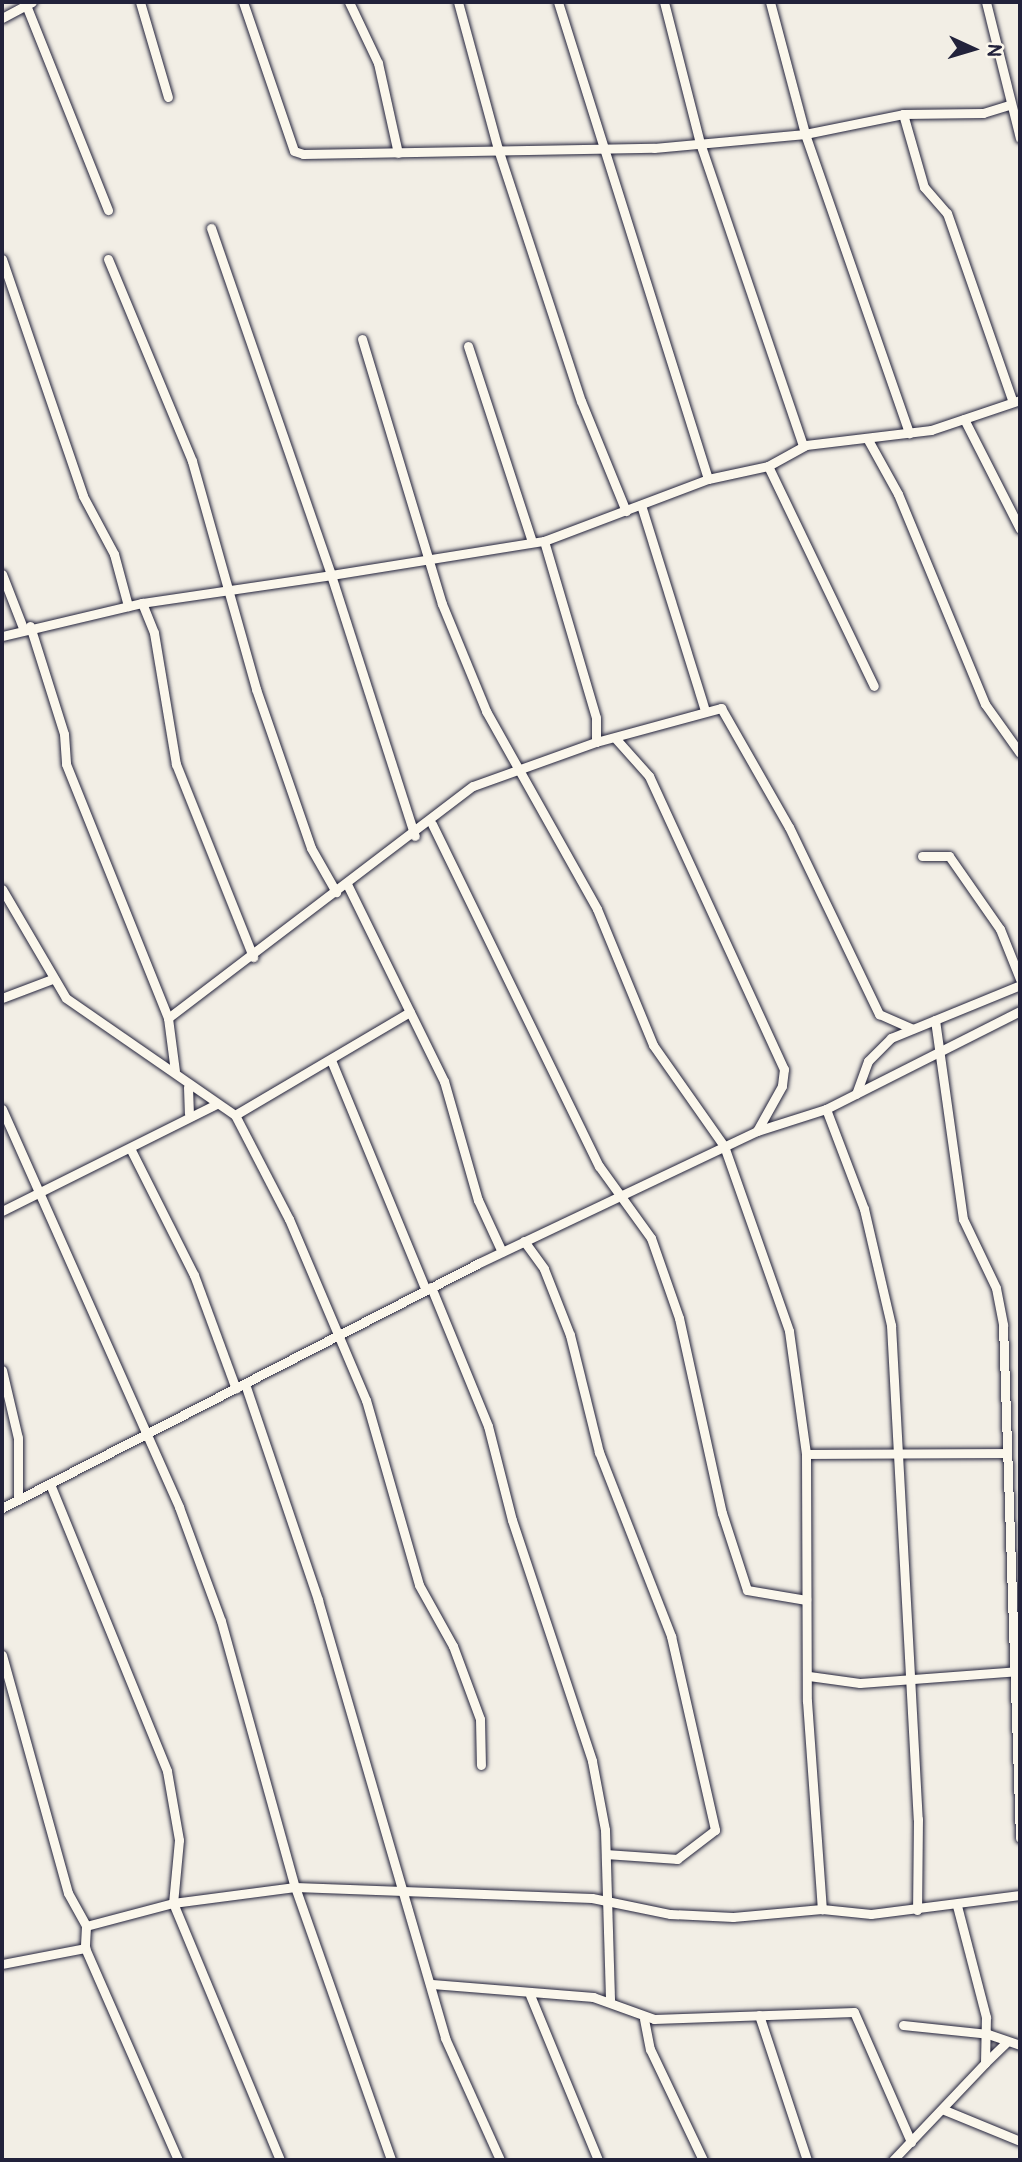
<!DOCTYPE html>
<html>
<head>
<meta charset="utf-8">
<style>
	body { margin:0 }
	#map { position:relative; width:1022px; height:2162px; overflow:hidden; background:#f2eee5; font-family:Pangolin,sans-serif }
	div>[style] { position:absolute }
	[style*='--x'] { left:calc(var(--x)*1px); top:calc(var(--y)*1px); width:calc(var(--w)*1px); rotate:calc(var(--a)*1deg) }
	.roads { filter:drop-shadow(0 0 2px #22223b) drop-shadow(0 0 2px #22223b) }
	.street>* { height:9px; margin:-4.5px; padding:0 4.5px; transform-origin:4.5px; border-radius:4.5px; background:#fbf7ec }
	span { translate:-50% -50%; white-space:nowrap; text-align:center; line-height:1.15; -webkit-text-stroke:7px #fbf7ec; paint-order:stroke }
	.frame { position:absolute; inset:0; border:4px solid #22223b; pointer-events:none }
	.north { position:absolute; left:938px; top:14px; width:70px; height:70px; -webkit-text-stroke:5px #fbf7ec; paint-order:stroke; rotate:94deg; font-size:19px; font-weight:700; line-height:28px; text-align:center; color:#22223b }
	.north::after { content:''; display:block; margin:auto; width:24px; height:32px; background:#22223b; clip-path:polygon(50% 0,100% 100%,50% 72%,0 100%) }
</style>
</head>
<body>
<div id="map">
	<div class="roads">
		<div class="street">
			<div style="--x:140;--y:2;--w:99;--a:73.6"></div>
			<div style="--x:243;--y:2;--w:157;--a:71.1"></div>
			<div style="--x:294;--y:151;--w:9;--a:18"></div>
			<div style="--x:303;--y:154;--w:351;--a:-1"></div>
			<div style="--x:654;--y:148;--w:152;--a:-5.3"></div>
			<div style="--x:805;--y:134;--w:100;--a:-11.5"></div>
			<div style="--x:903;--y:114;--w:80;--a:-0.7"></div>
			<div style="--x:983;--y:113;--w:28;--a:-17"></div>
			<div style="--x:349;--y:2;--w:68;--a:64.6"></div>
			<div style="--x:378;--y:63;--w:92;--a:77.5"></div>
			<div style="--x:458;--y:2;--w:152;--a:74.8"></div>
			<div style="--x:498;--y:149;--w:265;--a:71.8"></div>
			<div style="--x:581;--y:401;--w:119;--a:67.8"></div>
			<div style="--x:558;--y:2;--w:500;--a:72.54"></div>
			<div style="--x:664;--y:2;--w:146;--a:75.7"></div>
			<div style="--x:700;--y:143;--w:320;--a:71.2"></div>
			<div style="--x:770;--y:2;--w:137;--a:75.1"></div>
			<div style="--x:805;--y:134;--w:317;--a:70.8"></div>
			<div style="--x:986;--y:2;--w:140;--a:76"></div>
			<div style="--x:26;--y:5;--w:221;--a:68.2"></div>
			<div style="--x:2;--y:18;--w:34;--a:-28"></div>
			<div style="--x:903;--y:114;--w:76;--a:74"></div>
			<div style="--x:924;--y:187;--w:35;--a:49"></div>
			<div style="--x:947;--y:213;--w:200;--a:70.8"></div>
			<div style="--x:211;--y:228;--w:367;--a:70.9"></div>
			<div style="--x:331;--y:575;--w:216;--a:-9.1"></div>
			<div style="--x:544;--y:541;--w:175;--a:-20.7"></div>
			<div style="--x:708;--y:479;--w:61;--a:-12.2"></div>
			<div style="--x:768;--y:466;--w:43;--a:-28.9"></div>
			<div style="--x:806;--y:445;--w:126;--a:-6.8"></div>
			<div style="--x:931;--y:430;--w:94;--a:-18.6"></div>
			<div style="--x:2;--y:259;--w:250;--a:71.1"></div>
			<div style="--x:83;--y:496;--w:66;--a:61.9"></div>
			<div style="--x:114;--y:554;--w:54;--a:74.9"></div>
			<div style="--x:108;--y:259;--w:219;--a:67.4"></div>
			<div style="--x:192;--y:461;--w:237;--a:74.3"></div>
			<div style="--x:256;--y:689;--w:168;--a:70.9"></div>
			<div style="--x:311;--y:848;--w:51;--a:60.4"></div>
			<div style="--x:362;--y:339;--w:277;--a:73.2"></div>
			<div style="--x:442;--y:604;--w:116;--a:67.6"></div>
			<div style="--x:486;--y:711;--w:227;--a:60.7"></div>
			<div style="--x:597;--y:909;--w:147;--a:67.6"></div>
			<div style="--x:653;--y:1045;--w:123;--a:54.9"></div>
			<div style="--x:724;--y:1146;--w:196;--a:70.6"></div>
			<div style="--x:789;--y:1331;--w:124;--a:82.1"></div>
			<div style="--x:806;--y:1454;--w:247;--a:89.8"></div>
			<div style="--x:807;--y:1701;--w:209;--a:85.9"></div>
			<div style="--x:468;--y:346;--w:203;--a:71.9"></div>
			<div style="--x:964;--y:419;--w:123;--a:63"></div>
			<div style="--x:867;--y:438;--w:64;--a:61"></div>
			<div style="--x:898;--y:494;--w:227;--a:67.5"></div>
			<div style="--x:985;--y:704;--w:60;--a:54.5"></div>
			<div style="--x:768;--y:466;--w:244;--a:64.3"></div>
			<div style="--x:641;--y:505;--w:215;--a:72.7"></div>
			<div style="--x:544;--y:541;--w:184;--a:73.6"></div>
			<div style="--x:596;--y:718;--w:24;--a:90"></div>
			<div style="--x:2;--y:574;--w:58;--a:68.7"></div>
			<div style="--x:142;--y:603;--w:32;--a:68"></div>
			<div style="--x:154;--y:633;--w:133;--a:80.5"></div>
			<div style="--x:176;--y:764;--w:208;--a:68.2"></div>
			<div style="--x:30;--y:626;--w:113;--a:72.5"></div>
			<div style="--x:64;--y:734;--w:30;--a:86"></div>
			<div style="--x:66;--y:764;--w:274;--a:68.1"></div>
			<div style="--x:168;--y:1018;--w:53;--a:82.5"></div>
			<div style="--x:2;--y:636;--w:144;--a:-13.3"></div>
			<div style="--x:142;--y:603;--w:191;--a:-8.4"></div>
			<div style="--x:331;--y:575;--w:274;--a:72.2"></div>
			<div style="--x:616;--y:739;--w:50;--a:48.3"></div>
			<div style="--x:649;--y:776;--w:323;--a:65.3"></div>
			<div style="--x:784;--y:1069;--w:17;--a:97"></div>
			<div style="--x:782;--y:1086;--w:51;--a:119.1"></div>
			<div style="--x:432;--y:824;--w:381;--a:64"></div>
			<div style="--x:599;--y:1166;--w:89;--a:54.2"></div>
			<div style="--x:651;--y:1238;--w:85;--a:70.7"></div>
			<div style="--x:679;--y:1318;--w:200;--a:77.6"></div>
			<div style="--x:722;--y:1513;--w:81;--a:72"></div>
			<div style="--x:747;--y:1590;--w:60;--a:9.6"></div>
			<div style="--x:922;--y:856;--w:27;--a:0"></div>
			<div style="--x:949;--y:856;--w:89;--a:55.1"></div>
			<div style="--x:1000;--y:929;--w:54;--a:68.2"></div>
			<div style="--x:347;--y:884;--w:220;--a:63.8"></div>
			<div style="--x:444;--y:1081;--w:124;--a:74.1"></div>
			<div style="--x:478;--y:1200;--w:57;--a:65.2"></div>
			<div style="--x:2;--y:889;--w:126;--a:59.6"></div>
			<div style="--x:66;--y:998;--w:206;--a:34.7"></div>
			<div style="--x:235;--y:1115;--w:117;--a:62.6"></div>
			<div style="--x:289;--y:1219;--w:197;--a:67"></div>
			<div style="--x:366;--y:1400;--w:192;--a:74"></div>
			<div style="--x:419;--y:1585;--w:70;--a:60.9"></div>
			<div style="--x:453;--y:1646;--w:78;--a:69.7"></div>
			<div style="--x:480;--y:1719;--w:46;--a:88.8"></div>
			<div style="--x:2;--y:998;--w:53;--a:-20.8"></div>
			<div style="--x:168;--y:1018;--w:383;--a:-37.3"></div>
			<div style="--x:473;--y:786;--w:131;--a:-19.7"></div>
			<div style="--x:596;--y:742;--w:130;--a:-15.2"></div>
			<div style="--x:721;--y:708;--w:137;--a:60.3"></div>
			<div style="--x:789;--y:827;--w:208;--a:64.3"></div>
			<div style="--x:879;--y:1014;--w:35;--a:24"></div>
			<div style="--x:935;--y:1020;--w:201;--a:82"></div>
			<div style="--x:963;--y:1219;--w:76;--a:64.4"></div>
			<div style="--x:996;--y:1288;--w:38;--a:79"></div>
			<div style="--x:1003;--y:1325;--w:513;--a:88.1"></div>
			<div style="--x:331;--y:1060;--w:249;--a:67.6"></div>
			<div style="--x:188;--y:1087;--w:26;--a:88"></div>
			<div style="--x:856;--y:1094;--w:35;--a:-70"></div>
			<div style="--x:868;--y:1061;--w:33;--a:-45"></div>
			<div style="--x:891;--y:1038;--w:139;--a:-22.3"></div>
			<div style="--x:2;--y:1109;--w:436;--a:66"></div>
			<div style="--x:179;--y:1507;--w:121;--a:69.8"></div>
			<div style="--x:221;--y:1621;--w:276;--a:74.5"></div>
			<div style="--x:295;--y:1887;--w:289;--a:70.6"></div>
			<div style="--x:826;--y:1109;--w:107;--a:69.2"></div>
			<div style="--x:864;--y:1209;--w:119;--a:76.9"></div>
			<div style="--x:891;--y:1325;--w:495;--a:86.9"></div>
			<div style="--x:918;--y:1819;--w:91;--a:90.6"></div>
			<div style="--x:235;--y:1115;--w:203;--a:-30.5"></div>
			<div style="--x:131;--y:1150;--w:140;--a:63.3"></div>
			<div style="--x:194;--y:1275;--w:121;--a:69.8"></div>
			<div style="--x:2;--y:1211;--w:238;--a:-26.5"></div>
			<div style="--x:524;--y:1241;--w:34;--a:54"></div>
			<div style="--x:544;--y:1269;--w:71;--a:68.5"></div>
			<div style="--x:570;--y:1335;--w:121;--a:76.1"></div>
			<div style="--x:599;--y:1452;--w:198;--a:68.6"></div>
			<div style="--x:671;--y:1636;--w:199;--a:77.2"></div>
			<div style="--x:715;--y:1830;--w:48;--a:142.7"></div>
			<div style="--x:677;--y:1859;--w:71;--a:-176"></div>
			<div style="--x:431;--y:1287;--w:150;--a:67.7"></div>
			<div style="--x:488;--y:1426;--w:97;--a:75.7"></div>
			<div style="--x:512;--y:1520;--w:254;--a:71.6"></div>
			<div style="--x:592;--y:1761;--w:70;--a:79.3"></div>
			<div style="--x:605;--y:1830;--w:170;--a:88.3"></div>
			<div style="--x:2;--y:1370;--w:70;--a:76.8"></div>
			<div style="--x:18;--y:1438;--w:62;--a:90"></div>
			<div style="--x:245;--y:1384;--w:228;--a:71.3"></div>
			<div style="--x:318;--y:1600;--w:456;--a:73.8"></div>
			<div style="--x:445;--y:2038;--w:134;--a:65.7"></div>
			<div style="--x:806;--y:1454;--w:200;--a:-0.3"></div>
			<div style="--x:50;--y:1484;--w:310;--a:67.8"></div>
			<div style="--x:167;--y:1771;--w:70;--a:80.1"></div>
			<div style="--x:179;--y:1840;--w:63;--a:95.4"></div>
			<div style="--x:173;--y:1903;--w:278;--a:67.4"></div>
			<div style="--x:2;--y:1508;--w:536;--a:-27.19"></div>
			<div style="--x:479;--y:1263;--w:308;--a:-25.4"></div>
			<div style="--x:757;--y:1131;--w:72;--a:-17.7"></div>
			<div style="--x:826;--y:1109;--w:217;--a:-26.8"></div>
			<div style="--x:2;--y:1655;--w:247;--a:74.5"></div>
			<div style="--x:68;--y:1893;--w:38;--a:61"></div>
			<div style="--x:86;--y:1926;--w:22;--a:93"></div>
			<div style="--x:85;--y:1948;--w:232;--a:66.3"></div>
			<div style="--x:809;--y:1676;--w:51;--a:7.8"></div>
			<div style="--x:860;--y:1683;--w:160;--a:-4.3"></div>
			<div style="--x:86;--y:1926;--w:90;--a:-14.8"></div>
			<div style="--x:173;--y:1903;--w:123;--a:-7.5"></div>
			<div style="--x:295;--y:1887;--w:297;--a:2.1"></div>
			<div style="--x:592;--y:1898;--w:80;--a:11.6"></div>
			<div style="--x:670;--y:1914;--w:63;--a:2.7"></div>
			<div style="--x:733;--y:1917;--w:89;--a:-5.1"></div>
			<div style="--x:822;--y:1909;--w:49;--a:5.8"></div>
			<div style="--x:871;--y:1914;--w:150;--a:-7.3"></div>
			<div style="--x:2;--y:1964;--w:85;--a:-10.9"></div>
			<div style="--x:432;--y:1984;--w:162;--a:4.6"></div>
			<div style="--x:593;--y:1997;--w:65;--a:19.8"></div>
			<div style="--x:654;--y:2019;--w:200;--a:-2"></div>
			<div style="--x:854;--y:2012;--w:142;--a:66.3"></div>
			<div style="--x:530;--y:1995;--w:178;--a:67.6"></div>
			<div style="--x:759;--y:2015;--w:153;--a:71.7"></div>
			<div style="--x:644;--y:2019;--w:31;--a:79"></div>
			<div style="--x:650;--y:2049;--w:123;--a:64.5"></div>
			<div style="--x:903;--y:2025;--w:85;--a:6"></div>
			<div style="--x:988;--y:2034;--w:34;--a:19"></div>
			<div style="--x:985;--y:2063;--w:29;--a:-44"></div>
			<div style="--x:942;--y:2109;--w:84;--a:22.3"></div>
			<div style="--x:893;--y:2160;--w:134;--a:-46.5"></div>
			<div style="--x:985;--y:2063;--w:46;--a:-88.8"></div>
			<div style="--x:986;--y:2017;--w:115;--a:-104.6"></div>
		</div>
	</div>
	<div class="frame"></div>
	<div class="north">N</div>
</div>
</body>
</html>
